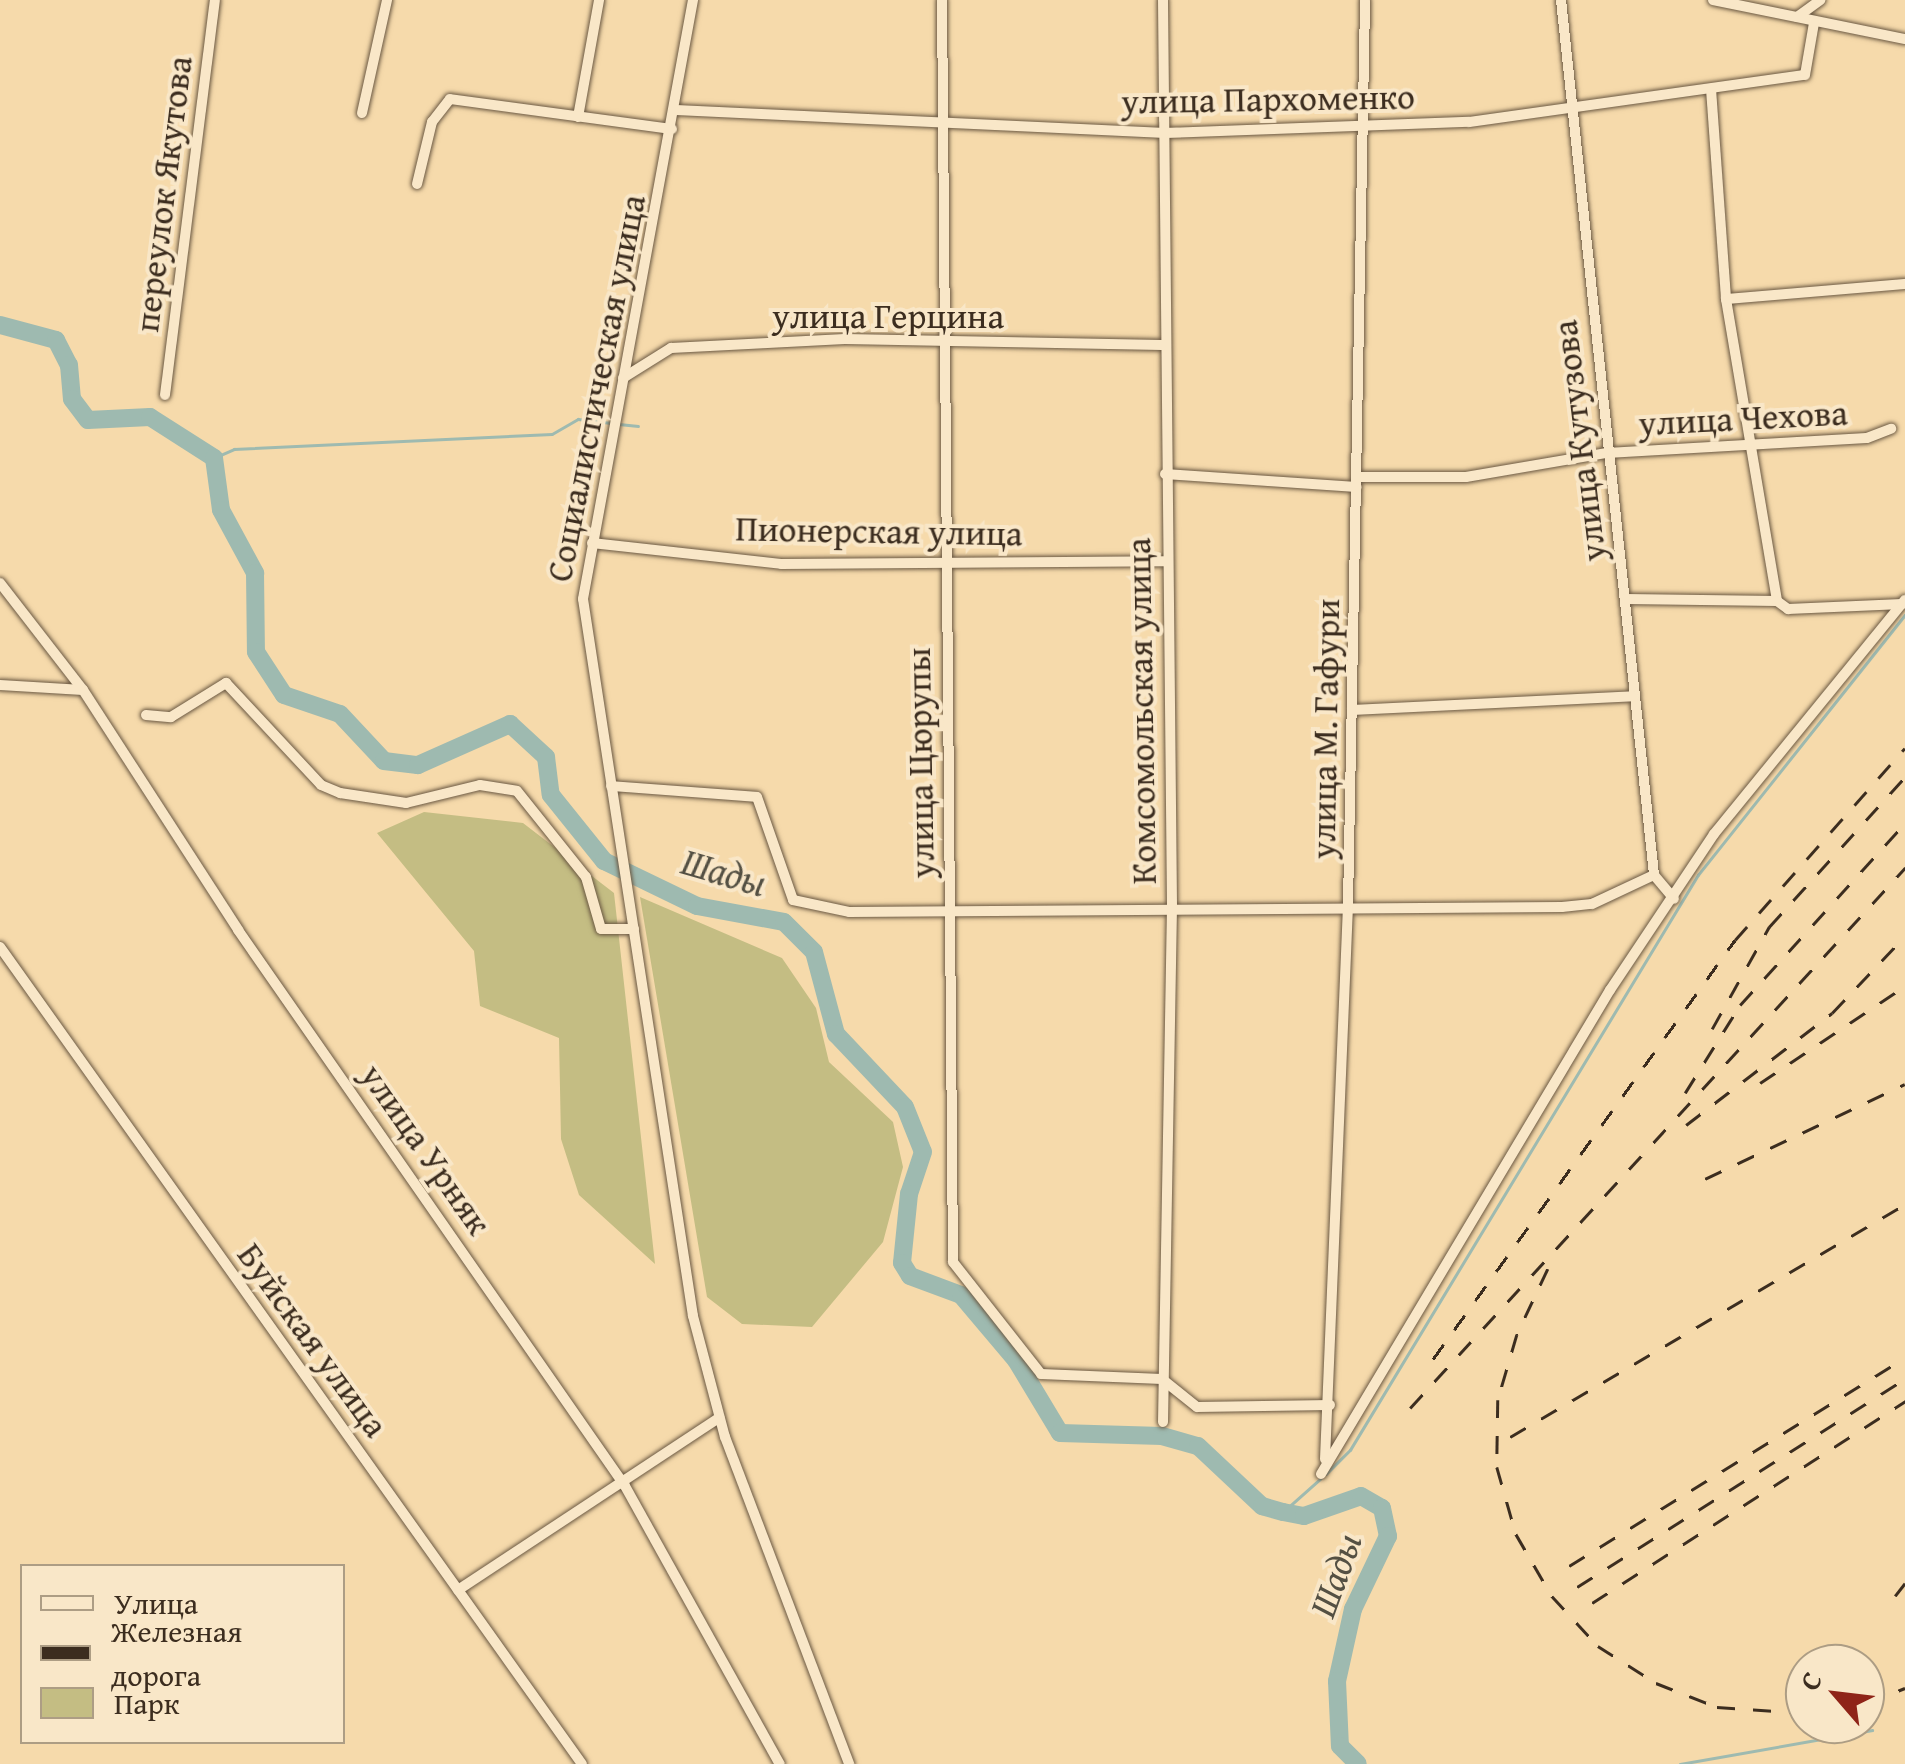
<!DOCTYPE html>
<html>
<head>
<meta charset="utf-8">
<style>
	body { margin:0 }
	#map { position:relative; width:1905px; height:1764px; overflow:hidden; background:#f6daab; font-family:"Gentium Book Plus",serif }
	div>[style] { position:absolute }
	[style*='--x'] { left:calc(var(--x)*1px); top:calc(var(--y)*1px); width:calc(var(--w)*1px); rotate:calc(var(--a)*1deg) }
	.green>* { inset:0; background:#c4bd83 }
	.stream>* { height:2.5px; margin:-1.25px; padding:0 1.25px; transform-origin:1.25px; border-radius:1.25px; background:#9ebab0 }
	.river>* { height:18px; margin:-9px; padding:0 9px; transform-origin:9px; border-radius:9px; background:#9ebab0 }
	.roads { filter:drop-shadow(0 0 2px #6a5842) drop-shadow(0 0 2px #6a5842) }
	.minor>* { height:10px; margin:-5px; padding:0 5px; transform-origin:5px; border-radius:5px; background:#f9e7c8 }
	.rail>* { height:2.5px; margin-top:-1.25px; transform-origin:0; background:repeating-linear-gradient(90deg,#3c2d1f 0 18px,transparent 0 36px) }
	span { translate:-50% -50%; white-space:nowrap; text-align:center; line-height:1.15; -webkit-text-stroke:8px #f9e7c8; paint-order:stroke }
	.street-label { font-size:35px; color:#3c2d1f }
	.water-label { font-size:38px; color:#545043; font-style:italic }
	.legend { position:absolute; left:20px; top:1564px; width:325px; height:180px; box-sizing:border-box; background:#f9e7c8; border:2px solid #ad9d84; margin:0; padding:12px 18px; list-style:none; font-size:30px; color:#3c2d1f }
	.legend li { display:flex; align-items:center; gap:20px; height:50px }
	.legend b { width:50px; border:2px solid #ad9d84 }
	.north { position:absolute; left:1785px; top:1644px; width:100px; height:100px; box-sizing:border-box; background:#f9e7c8; border:2px solid #ad9d84; border-radius:50%; rotate:298deg; font-size:28px; font-weight:700; line-height:40px; text-align:center; color:#3c2d1f }
	.north::after { content:''; display:block; margin:auto; width:35px; height:45px; background:#8f2418; clip-path:polygon(50% 0,100% 100%,50% 72%,0 100%) }
</style>
</head>
<body>
<div id="map">
	<div class="green">
		<div style="clip-path:polygon(424px 812px,523px 823px,614px 893px,655px 1264px,579px 1195px,561px 1139px,559px 1038px,480px 1006px,474px 951px,377px 833px)"></div>
		<div style="clip-path:polygon(640px 897px,782px 958px,816px 1008px,829px 1062px,893px 1122px,903px 1167px,883px 1242px,812px 1327px,742px 1324px,707px 1297px)"></div>
	</div>
	<div class="stream">
		<div style="--x:619;--y:424;--w:19;--a:6"></div>
		<div style="--x:214;--y:458;--w:22;--a:-24"></div>
		<div style="--x:234;--y:449;--w:318;--a:-2.7"></div>
		<div style="--x:552;--y:434;--w:30;--a:-30"></div>
		<div style="--x:578;--y:419;--w:33;--a:7"></div>
		<div style="--x:1326;--y:1474;--w:34;--a:-45"></div>
		<div style="--x:1350;--y:1450;--w:672;--a:-58.82"></div>
		<div style="--x:1698;--y:875;--w:332;--a:-51.5"></div>
		<div style="--x:1283;--y:1512;--w:50;--a:-41.7"></div>
		<div style="--x:1680;--y:1764;--w:195;--a:-10"></div>
	</div>
	<div class="river">
		<div style="--x:0;--y:325;--w:58;--a:15"></div>
		<div style="--x:56;--y:340;--w:28;--a:63"></div>
		<div style="--x:69;--y:365;--w:34;--a:85"></div>
		<div style="--x:72;--y:399;--w:26;--a:53"></div>
		<div style="--x:88;--y:420;--w:62;--a:-2.8"></div>
		<div style="--x:150;--y:417;--w:76;--a:32.6"></div>
		<div style="--x:214;--y:458;--w:52;--a:82.3"></div>
		<div style="--x:221;--y:510;--w:72;--a:61.6"></div>
		<div style="--x:255;--y:573;--w:79;--a:89.3"></div>
		<div style="--x:256;--y:652;--w:51;--a:56.9"></div>
		<div style="--x:284;--y:695;--w:59;--a:18.7"></div>
		<div style="--x:340;--y:714;--w:64;--a:46.9"></div>
		<div style="--x:384;--y:761;--w:34;--a:7"></div>
		<div style="--x:418;--y:765;--w:101;--a:-24"></div>
		<div style="--x:510;--y:724;--w:49;--a:42.5"></div>
		<div style="--x:546;--y:757;--w:38;--a:83"></div>
		<div style="--x:551;--y:795;--w:85;--a:51.2"></div>
		<div style="--x:604;--y:861;--w:103;--a:25.8"></div>
		<div style="--x:697;--y:906;--w:88;--a:10.4"></div>
		<div style="--x:784;--y:922;--w:42;--a:45"></div>
		<div style="--x:814;--y:952;--w:85;--a:75"></div>
		<div style="--x:836;--y:1034;--w:100;--a:46.6"></div>
		<div style="--x:905;--y:1107;--w:48;--a:68.2"></div>
		<div style="--x:923;--y:1152;--w:44;--a:108.4"></div>
		<div style="--x:909;--y:1194;--w:69;--a:95.8"></div>
		<div style="--x:902;--y:1263;--w:15;--a:58"></div>
		<div style="--x:910;--y:1276;--w:54;--a:20.4"></div>
		<div style="--x:961;--y:1295;--w:85;--a:49.8"></div>
		<div style="--x:1016;--y:1360;--w:85;--a:58.9"></div>
		<div style="--x:1060;--y:1433;--w:102;--a:1.7"></div>
		<div style="--x:1162;--y:1436;--w:37;--a:16"></div>
		<div style="--x:1198;--y:1446;--w:88;--a:43.2"></div>
		<div style="--x:1262;--y:1506;--w:22;--a:16"></div>
		<div style="--x:1283;--y:1512;--w:21;--a:11"></div>
		<div style="--x:1304;--y:1516;--w:60;--a:-19.3"></div>
		<div style="--x:1361;--y:1496;--w:24;--a:30"></div>
		<div style="--x:1382;--y:1508;--w:29;--a:78"></div>
		<div style="--x:1388;--y:1536;--w:81;--a:115.6"></div>
		<div style="--x:1353;--y:1609;--w:74;--a:102.5"></div>
		<div style="--x:1337;--y:1681;--w:65;--a:87.4"></div>
		<div style="--x:1340;--y:1746;--w:25;--a:45"></div>
	</div>
	<div class="roads">
		<div class="minor">
			<div style="--x:693;--y:0;--w:609;--a:100.41"></div>
			<div style="--x:583;--y:599;--w:725;--a:81.28"></div>
			<div style="--x:693;--y:1316;--w:125;--a:75.2"></div>
			<div style="--x:725;--y:1437;--w:350;--a:69.2"></div>
			<div style="--x:942;--y:0;--w:1262;--a:89.5"></div>
			<div style="--x:953;--y:1262;--w:142;--a:51.8"></div>
			<div style="--x:1041;--y:1374;--w:121;--a:2.4"></div>
			<div style="--x:1162;--y:1379;--w:45;--a:38.7"></div>
			<div style="--x:1197;--y:1407;--w:133;--a:-0.9"></div>
			<div style="--x:1163;--y:0;--w:907;--a:89.43"></div>
			<div style="--x:1172;--y:907;--w:515;--a:91"></div>
			<div style="--x:1561;--y:0;--w:880;--a:83.93"></div>
			<div style="--x:1654;--y:875;--w:31;--a:50"></div>
			<div style="--x:1713;--y:0;--w:196;--a:11.5"></div>
			<div style="--x:1797;--y:17;--w:29;--a:-36"></div>
			<div style="--x:1711;--y:89;--w:211;--a:85.9"></div>
			<div style="--x:1726;--y:299;--w:306;--a:80.4"></div>
			<div style="--x:676;--y:110;--w:490;--a:2.7"></div>
			<div style="--x:1165;--y:133;--w:304;--a:-2.1"></div>
			<div style="--x:1469;--y:122;--w:339;--a:-8"></div>
			<div style="--x:1805;--y:75;--w:53;--a:-80.2"></div>
			<div style="--x:362;--y:113;--w:116;--a:-77.5"></div>
			<div style="--x:578;--y:117;--w:119;--a:-79.8"></div>
			<div style="--x:417;--y:184;--w:64;--a:-76.4"></div>
			<div style="--x:432;--y:122;--w:29;--a:-52"></div>
			<div style="--x:450;--y:99;--w:224;--a:7.7"></div>
			<div style="--x:1726;--y:299;--w:180;--a:-4.8"></div>
			<div style="--x:623;--y:378;--w:57;--a:-32"></div>
			<div style="--x:671;--y:348;--w:174;--a:-3"></div>
			<div style="--x:845;--y:339;--w:317;--a:1.1"></div>
			<div style="--x:165;--y:395;--w:398;--a:-82.8"></div>
			<div style="--x:1165;--y:474;--w:192;--a:3.9"></div>
			<div style="--x:1358;--y:477;--w:108;--a:0"></div>
			<div style="--x:1466;--y:477;--w:143;--a:-9.7"></div>
			<div style="--x:1607;--y:453;--w:260;--a:-3.3"></div>
			<div style="--x:1867;--y:438;--w:26;--a:-21"></div>
			<div style="--x:592;--y:543;--w:190;--a:6.3"></div>
			<div style="--x:781;--y:564;--w:385;--a:-0.4"></div>
			<div style="--x:0;--y:583;--w:135;--a:52.2"></div>
			<div style="--x:83;--y:690;--w:286;--a:57.1"></div>
			<div style="--x:238;--y:930;--w:677;--a:55.16"></div>
			<div style="--x:625;--y:1486;--w:318;--a:60.9"></div>
			<div style="--x:1626;--y:599;--w:151;--a:0.8"></div>
			<div style="--x:1777;--y:601;--w:14;--a:36"></div>
			<div style="--x:1788;--y:609;--w:114;--a:-2.5"></div>
			<div style="--x:0;--y:685;--w:83;--a:3.4"></div>
			<div style="--x:1352;--y:710;--w:282;--a:-2.8"></div>
			<div style="--x:146;--y:715;--w:25;--a:5"></div>
			<div style="--x:171;--y:717;--w:65;--a:-31.7"></div>
			<div style="--x:226;--y:683;--w:139;--a:47"></div>
			<div style="--x:321;--y:785;--w:21;--a:23"></div>
			<div style="--x:340;--y:793;--w:67;--a:8.6"></div>
			<div style="--x:406;--y:803;--w:76;--a:-13.7"></div>
			<div style="--x:480;--y:785;--w:37;--a:9"></div>
			<div style="--x:517;--y:791;--w:110;--a:51.3"></div>
			<div style="--x:586;--y:877;--w:54;--a:73.9"></div>
			<div style="--x:601;--y:929;--w:33;--a:0"></div>
			<div style="--x:611;--y:786;--w:146;--a:4.3"></div>
			<div style="--x:757;--y:797;--w:109;--a:70.7"></div>
			<div style="--x:793;--y:900;--w:57;--a:12.1"></div>
			<div style="--x:849;--y:912;--w:713;--a:-0.4"></div>
			<div style="--x:1562;--y:907;--w:30;--a:-6"></div>
			<div style="--x:1592;--y:904;--w:68;--a:-25.1"></div>
			<div style="--x:0;--y:947;--w:1003;--a:54.54"></div>
			<div style="--x:1325;--y:1459;--w:554;--a:-87.62"></div>
			<div style="--x:1348;--y:905;--w:905;--a:-88.92"></div>
			<div style="--x:1321;--y:1474;--w:564;--a:-59.16"></div>
			<div style="--x:1610;--y:990;--w:187;--a:-56.3"></div>
			<div style="--x:1714;--y:834;--w:302;--a:-50.8"></div>
			<div style="--x:458;--y:1590;--w:313;--a:-33.4"></div>
		</div>
	</div>
	<div class="rail">
		<div style="--x:1712;--y:1029;--w:117;--a:-60.8"></div>
		<div style="--x:1769;--y:927;--w:202;--a:-47.8"></div>
		<div style="--x:1760;--y:1083;--w:174;--a:-33.8"></div>
		<div style="--x:1685;--y:1093;--w:104;--a:-58"></div>
		<div style="--x:1740;--y:1005;--w:246;--a:-47.8"></div>
		<div style="--x:1686;--y:1125;--w:184;--a:-37.5"></div>
		<div style="--x:1832;--y:1013;--w:106;--a:-46.5"></div>
		<div style="--x:1705;--y:1179;--w:221;--a:-25.4"></div>
		<div style="--x:1548;--y:1269;--w:73;--a:115.2"></div>
		<div style="--x:1517;--y:1335;--w:68;--a:106.3"></div>
		<div style="--x:1498;--y:1400;--w:67;--a:90.9"></div>
		<div style="--x:1497;--y:1467;--w:70;--a:74.2"></div>
		<div style="--x:1516;--y:1534;--w:72;--a:59.9"></div>
		<div style="--x:1552;--y:1596;--w:68;--a:47.4"></div>
		<div style="--x:1598;--y:1646;--w:69;--a:32.5"></div>
		<div style="--x:1656;--y:1683;--w:66;--a:21.5"></div>
		<div style="--x:1717;--y:1707;--w:88;--a:3.9"></div>
		<div style="--x:1433;--y:1359;--w:516;--a:-54.22"></div>
		<div style="--x:1735;--y:940;--w:256;--a:-48.5"></div>
		<div style="--x:1410;--y:1408;--w:733;--a:-47.49"></div>
		<div style="--x:1510;--y:1437;--w:459;--a:-30.5"></div>
		<div style="--x:1569;--y:1566;--w:395;--a:-31.8"></div>
		<div style="--x:1577;--y:1587;--w:388;--a:-32.4"></div>
		<div style="--x:1895;--y:1596;--w:16;--a:-52"></div>
		<div style="--x:1592;--y:1603;--w:373;--a:-32.8"></div>
		<div style="--x:1865;--y:1704;--w:43;--a:-21.8"></div>
	</div>
	<div class="street-label">
		<span style="left:1268px;top:99px;rotate:-1deg">улица Пархоменко</span>
		<span style="left:163px;top:194px;rotate:-83deg">переулок Якутова</span>
		<span style="left:888px;top:316px">улица Герцина</span>
		<span style="left:596px;top:388px;rotate:-79deg">Социалистическая улица</span>
		<span style="left:1743px;top:418px;rotate:-3deg">улица Чехова</span>
		<span style="left:1579px;top:441px;rotate:-97deg">улица Кутузова</span>
		<span style="left:879px;top:531px;rotate:1deg">Пионерская улица</span>
		<span style="left:1141px;top:711px;rotate:-91deg">Комсомольская улица</span>
		<span style="left:1325px;top:729px;rotate:-89deg">улица М. Гафури</span>
		<span style="left:920px;top:763px;rotate:-91deg">улица Цюрупы</span>
		<span style="left:426px;top:1149px;rotate:55deg">улица Урняк</span>
		<span style="left:313px;top:1340px;rotate:54deg">Буйская улица</span>
	</div>
	<div class="water-label">
		<span style="left:724px;top:872px;rotate:16deg">Шады</span>
		<span style="left:1335px;top:1575px;rotate:-70deg">Шады</span>
	</div>
	<ul class="legend">
	<li><b style="height:12px;background:#f9e7c8"></b>Улица</li>
	<li><b style="height:12px;background:#3c2d1f"></b>Железная дорога</li>
	<li><b style="height:28px;background:#c4bd83"></b>Парк</li>
	</ul>
	<div class="north">С</div>
</div>
</body>
</html>
